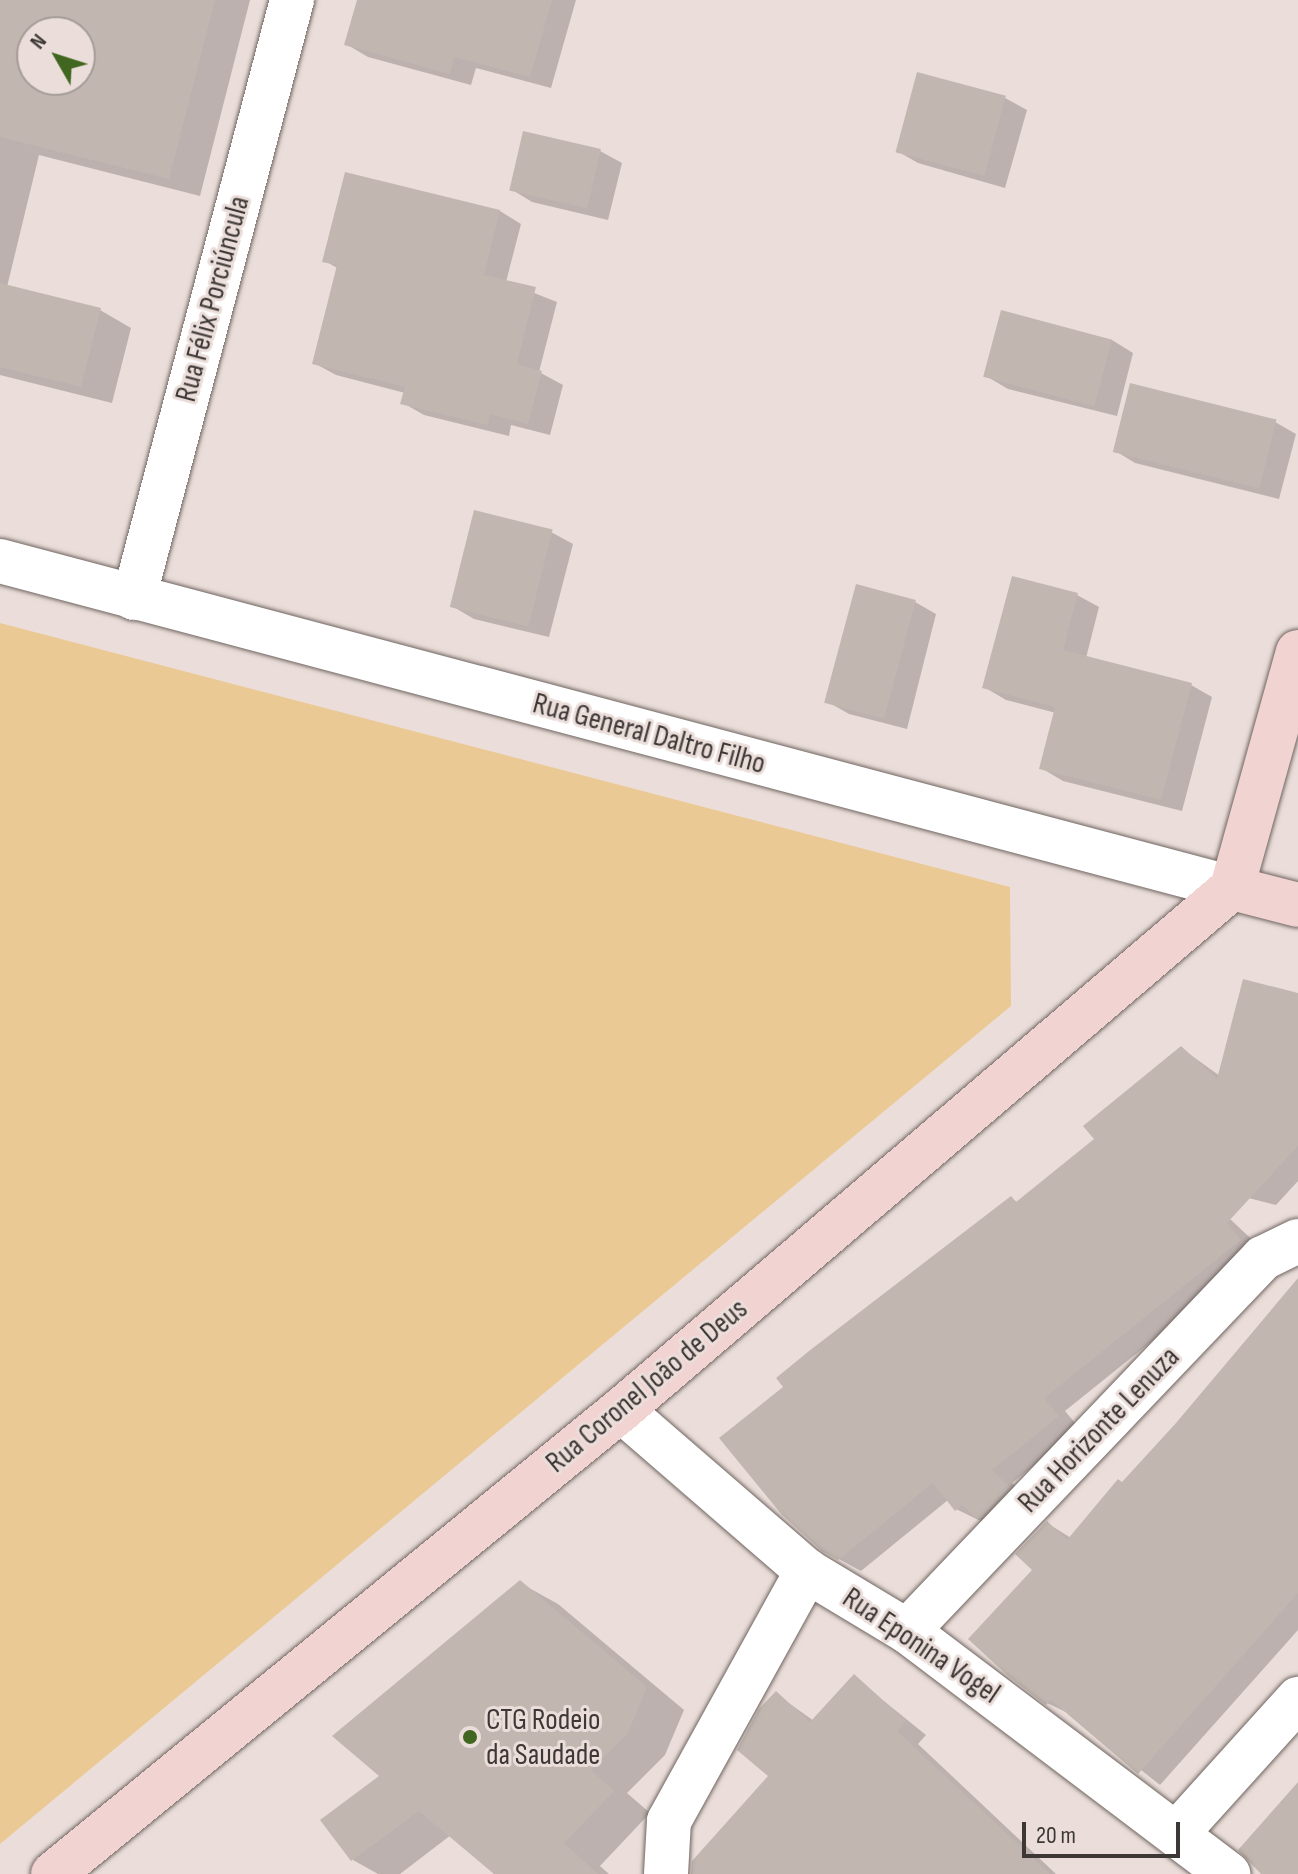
<!DOCTYPE html>
<html>
<head>
<meta charset="utf-8">
<style>
	body { margin:0 }
	#map { position:relative; width:1298px; height:1874px; overflow:hidden; background:#ebdeda; font-family:"Sofia Sans Condensed",sans-serif }
	div>[style] { position:absolute }
	[style*='--x'] { left:calc(var(--x)*1px); top:calc(var(--y)*1px); width:calc(var(--w)*1px); rotate:calc(var(--a)*1deg) }
	.green>* { inset:0; background:#ebc995 }
	.shadow>* { inset:0; background:#0003 }
	.building>* { inset:0; background:#c1b7b0; transform-origin:0 0 }
	.roads { filter:drop-shadow(0 0 2px #6f6561) drop-shadow(0 0 2px #6f6561) }
	.street>* { height:44px; margin:-22px; padding:0 22px; transform-origin:22px; border-radius:22px; background:#fff }
	.secondary>* { height:44px; margin:-22px; padding:0 22px; transform-origin:22px; border-radius:22px; background:#f1d3d2 }
	.dots>* { width:22px; height:22px; translate:-50% -50%; box-sizing:border-box; border:4px solid #ebdeda; border-radius:50% }
	span { translate:-50% -50%; white-space:nowrap; text-align:center; line-height:1.15; -webkit-text-stroke:6px #ebdeda; paint-order:stroke }
	.street-label { font-size:30px; color:#3d3836 }
	.poi-label { font-size:30px; color:#3d3836 }
	.left { translate:0 -50%; text-align:left }
	.north { position:absolute; left:16px; top:16px; width:80px; height:80px; box-sizing:border-box; background:#ebdeda; border:2px solid #a59c98; border-radius:50%; rotate:309deg; font-size:22px; font-weight:700; line-height:32px; text-align:center; color:#3d3836 }
	.north::after { content:''; display:block; margin:auto; width:28px; height:36px; background:#41661f; clip-path:polygon(50% 0,100% 100%,50% 72%,0 100%) }
	.scale { position:absolute; left:1022px; top:1822px; width:158px; height:36px; box-sizing:border-box; border:4px solid #3d3836; border-top:0; padding-left:10px; font-size:24px; line-height:28px; white-space:nowrap; color:#3d3836; -webkit-text-stroke:6px #ebdeda; paint-order:stroke }
</style>
</head>
<body>
<div id="map">
	<div class="green">
		<div style="clip-path:polygon(0 623px,1010px 887px,1011px 1006px,0 1844px)"></div>
	</div>
	<div class="shadow">
		<div style="clip-path:polygon(evenodd,0 0,250px 0,200px 196px,39px 155px,7px 287px,100px 310px,131px 328px,112px 403px,0 375px,0 0,32px 32px,80px 32px,80px 80px,32px 80px,32px 32px)"></div>
		<div style="clip-path:polygon(359px 0,576px 0,551px 88px,476px 68px,471px 85px,368px 57px,346px 44px)"></div>
		<div style="clip-path:polygon(1005px 98px,1027px 110px,1005px 188px,918px 163px,897px 151px)"></div>
		<div style="clip-path:polygon(600px 151px,622px 163px,608px 220px,532px 202px,511px 189px)"></div>
		<div style="clip-path:polygon(500px 211px,521px 224px,506px 282px,557px 302px,539px 372px,563px 385px,550px 435px,511px 425px,509px 436px,424px 415px,403px 403px,405px 393px,336px 375px,314px 363px,339px 269px,325px 261px)"></div>
		<div style="clip-path:polygon(1003px 313px,1112px 340px,1133px 353px,1117px 416px,1008px 389px,986px 376px)"></div>
		<div style="clip-path:polygon(1275px 422px,1296px 434px,1279px 499px,1135px 463px,1114px 450px)"></div>
		<div style="clip-path:polygon(551px 532px,573px 544px,549px 637px,474px 619px,452px 606px)"></div>
		<div style="clip-path:polygon(1077px 595px,1099px 607px,1086px 658px,1191px 685px,1212px 697px,1182px 811px,1063px 781px,1041px 768px,1056px 713px,1006px 700px,984px 687px)"></div>
		<div style="clip-path:polygon(915px 602px,936px 614px,907px 729px,849px 714px,828px 702px)"></div>
		<div style="clip-path:polygon(1298px 998px,1298px 1181px,1276px 1205px,1193px 1184px,1264px 1251px,1065px 1411px,1080px 1429px,1012px 1483px,1030px 1500px,1001px 1531px,956px 1509px,948px 1500px,861px 1571px,839px 1559px,1011px 1198px,1019px 1203px,1096px 1139px,1181px 1048px,1220px 1076px)"></div>
		<div style="clip-path:polygon(1298px 1281px,1298px 1630px,1160px 1785px,1070px 1714px,1047px 1703px,1035px 1570px,1047px 1523px,1071px 1538px,1178px 1425px)"></div>
		<div style="clip-path:polygon(520px 1583px,558px 1604px,684px 1710px,665px 1755px,627px 1793px,650px 1813px,600px 1866px,609px 1874px,497px 1874px,451px 1835px,400px 1874px,378px 1874px,353px 1860px,382px 1777px)"></div>
		<div style="clip-path:polygon(854px 1677px,926px 1735px,918px 1744px,1056px 1874px,691px 1874px,770px 1776px,776px 1694px,814px 1721px)"></div>
	</div>
	<div class="building">
		<div style="clip-path:polygon(evenodd,0 0,215px 0,169px 179px,0 137px,0 0,32px 32px,80px 32px,80px 80px,32px 80px,32px 32px)"></div>
		<div style="clip-path:polygon(357px 0,552px 0,530px 77px,454px 57px,450px 74px,344px 45px)"></div>
		<div style="left:917px;top:72px;width:92px;height:83px;rotate:15deg"></div>
		<div style="left:523px;top:131px;width:80px;height:61px;rotate:13deg"></div>
		<div style="clip-path:polygon(345px 172px,500px 210px,484px 275px,536px 287px,517px 364px,542px 371px,528px 424px,490px 414px,488px 425px,400px 404px,405px 387px,312px 364px,337px 265px,322px 262px)"></div>
		<div style="clip-path:polygon(0 283px,101px 308px,81px 387px,0 367px)"></div>
		<div style="left:1001px;top:310px;width:115px;height:69px;rotate:15deg"></div>
		<div style="left:1130px;top:383px;width:151px;height:71px;rotate:14deg"></div>
		<div style="left:474px;top:510px;width:81px;height:100px;rotate:14deg"></div>
		<div style="clip-path:polygon(1012px 576px,1078px 593px,1063px 650px,1192px 683px,1161px 800px,1039px 769px,1055px 707px,982px 688px)"></div>
		<div style="left:856px;top:584px;width:62px;height:123px;rotate:15deg"></div>
		<div style="clip-path:polygon(1243px 979px,1298px 993px,1298px 1146px,1227px 1223px,1241px 1240px,1044px 1398px,1059px 1416px,992px 1470px,1010px 1487px,979px 1520px,962px 1505px,955px 1511px,933px 1483px,838px 1560px,822px 1551px,782px 1515px,719px 1438px,783px 1387px,776px 1378px,809px 1351px,1011px 1196px,1016px 1202px,1094px 1139px,1083px 1126px,1181px 1046px,1217px 1079px)"></div>
		<div style="clip-path:polygon(1298px 1278px,1298px 1593px,1138px 1774px,1051px 1700px,1046px 1705px,1007px 1675px,968px 1639px,1032px 1570px,1015px 1554px,1047px 1521px,1067px 1540px,1118px 1479px,1122px 1482px,1176px 1423px)"></div>
		<div style="clip-path:polygon(520px 1580px,647px 1687px,628px 1733px,591px 1770px,614px 1791px,564px 1843px,598px 1874px,494px 1874px,419px 1811px,351px 1861px,320px 1820px,379px 1776px,332px 1736px)"></div>
		<div style="clip-path:polygon(854px 1674px,906px 1721px,897px 1731px,1050px 1874px,691px 1874px,692px 1861px,768px 1776px,737px 1750px,759px 1709px,776px 1691px,810px 1722px)"></div>
		<div style="clip-path:polygon(1298px 1782px,1298px 1874px,1261px 1874px,1238px 1850px)"></div>
	</div>
	<div class="roads">
		<div class="street">
			<div style="--x:0;--y:561;--w:1275;--a:14.86"></div>
			<div style="--x:134;--y:598;--w:619;--a:-75.2"></div>
			<div style="--x:621;--y:1410;--w:246;--a:40.9"></div>
			<div style="--x:807;--y:1571;--w:117;--a:31"></div>
			<div style="--x:907;--y:1631;--w:403;--a:37.1"></div>
			<div style="--x:907;--y:1631;--w:516;--a:-46.34"></div>
			<div style="--x:1263;--y:1258;--w:39;--a:-26"></div>
			<div style="--x:1177;--y:1833;--w:181;--a:-47.9"></div>
			<div style="--x:666;--y:1874;--w:53;--a:-86.8"></div>
			<div style="--x:669;--y:1821;--w:286;--a:-61.1"></div>
		</div>
		<div class="secondary">
			<div style="--x:1232;--y:888;--w:245;--a:-74.4"></div>
			<div style="--x:1232;--y:888;--w:68;--a:14.4"></div>
			<div style="--x:53;--y:1874;--w:733;--a:-39.25"></div>
			<div style="--x:621;--y:1410;--w:804;--a:-40.51"></div>
		</div>
	</div>
	<div class="dots">
		<div style="left:470px;top:1737px;background:#41661f"></div>
	</div>
	<div class="street-label">
		<span style="left:213px;top:299px;rotate:-75deg">Rua Félix Porciúncula</span>
		<span style="left:649px;top:734px;rotate:15deg">Rua General Daltro Filho</span>
		<span style="left:647px;top:1386px;rotate:-40deg">Rua Coronel João de Deus</span>
		<span style="left:1099px;top:1430px;rotate:-46deg">Rua Horizonte Lenuza</span>
		<span style="left:921px;top:1646px;rotate:34deg">Rua Eponina Vogel</span>
	</div>
	<div class="poi-label">
		<span class="left" style="left:486px;top:1737px">CTG Rodeio<br>da Saudade</span>
	</div>
	<div class="north">N</div>
	<div class="scale">20 m</div>
</div>
</body>
</html>
